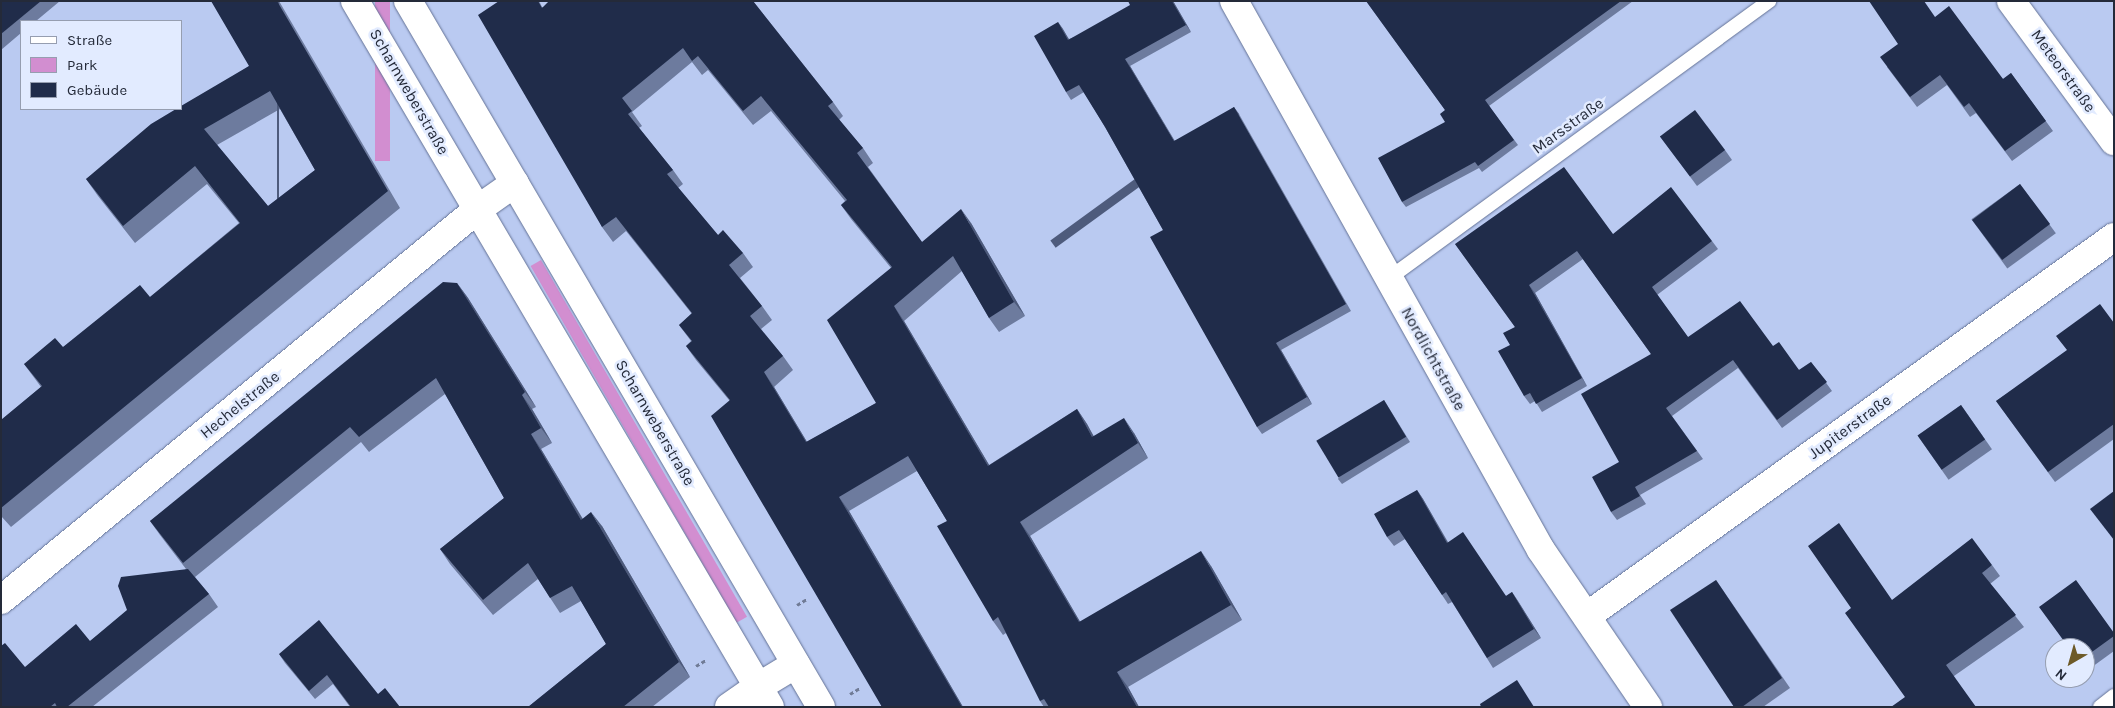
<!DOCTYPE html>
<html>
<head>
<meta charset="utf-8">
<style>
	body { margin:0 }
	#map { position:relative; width:2115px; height:708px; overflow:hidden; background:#bacaf1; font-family:Karla,sans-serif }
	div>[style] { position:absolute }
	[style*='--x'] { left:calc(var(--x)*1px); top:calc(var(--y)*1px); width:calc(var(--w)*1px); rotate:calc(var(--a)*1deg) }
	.green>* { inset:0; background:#d28ed0; transform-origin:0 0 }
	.path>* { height:3px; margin-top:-1.5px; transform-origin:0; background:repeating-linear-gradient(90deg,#707b96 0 4px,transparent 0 6.5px) }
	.roads { filter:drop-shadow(0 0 1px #657396) drop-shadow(0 0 1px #657396) }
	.lane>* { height:14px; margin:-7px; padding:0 7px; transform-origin:7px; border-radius:7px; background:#fff }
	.street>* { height:28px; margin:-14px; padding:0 14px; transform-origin:14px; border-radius:14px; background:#fff }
	.secondary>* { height:28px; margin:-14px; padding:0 14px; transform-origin:14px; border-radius:14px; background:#fff }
	.wall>* { inset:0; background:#6d7b9e; transform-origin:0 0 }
	.shaded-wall>* { inset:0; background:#4e5b7c; transform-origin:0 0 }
	.building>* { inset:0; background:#202c4a; transform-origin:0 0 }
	span { translate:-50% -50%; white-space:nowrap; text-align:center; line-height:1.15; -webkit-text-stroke:5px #e2ebff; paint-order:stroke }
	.street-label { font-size:16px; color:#242a39 }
	.frame { position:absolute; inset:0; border:2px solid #242a39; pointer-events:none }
	.legend { position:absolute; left:20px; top:20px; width:162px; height:90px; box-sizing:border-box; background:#e2ebff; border:1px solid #969eb0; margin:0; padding:6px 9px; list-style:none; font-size:15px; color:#242a39 }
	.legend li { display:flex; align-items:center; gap:10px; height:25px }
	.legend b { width:25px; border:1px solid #969eb0 }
	.north { position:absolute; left:2045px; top:638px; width:50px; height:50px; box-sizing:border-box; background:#e2ebff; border:1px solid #969eb0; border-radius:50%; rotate:218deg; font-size:14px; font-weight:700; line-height:20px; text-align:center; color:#242a39 }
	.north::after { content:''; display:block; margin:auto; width:18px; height:22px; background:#6d5a28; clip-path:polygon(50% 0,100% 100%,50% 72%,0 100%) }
</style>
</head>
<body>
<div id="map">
	<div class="green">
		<div style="left:375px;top:1px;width:15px;height:160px"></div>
		<div style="left:541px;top:260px;width:412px;height:12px;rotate:60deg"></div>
	</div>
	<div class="path">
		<div style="--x:797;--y:605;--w:12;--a:-31"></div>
		<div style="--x:696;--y:666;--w:12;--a:-31"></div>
		<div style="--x:850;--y:694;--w:12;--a:-31"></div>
	</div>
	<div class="roads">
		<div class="lane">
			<div style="--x:1388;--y:279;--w:472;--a:-36.1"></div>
			<div style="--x:2100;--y:707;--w:18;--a:-38"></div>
		</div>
		<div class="street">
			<div style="--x:1234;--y:1;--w:629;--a:60.79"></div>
			<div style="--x:1541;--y:550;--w:190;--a:55.7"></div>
			<div style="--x:2011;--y:1;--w:174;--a:53.7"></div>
			<div style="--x:1;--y:600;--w:617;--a:-39.34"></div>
			<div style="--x:1587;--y:616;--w:649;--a:-35.72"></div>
			<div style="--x:729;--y:707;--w:35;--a:-35"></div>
		</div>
		<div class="secondary">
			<div style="--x:355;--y:1;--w:819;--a:59.55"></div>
			<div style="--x:408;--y:1;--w:818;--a:59.67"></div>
			<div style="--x:478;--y:209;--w:45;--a:-35.1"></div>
			<div style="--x:758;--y:687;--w:44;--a:-31.2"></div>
		</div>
	</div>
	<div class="wall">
		<div style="clip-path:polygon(1px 1px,60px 1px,36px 21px,21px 21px,21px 33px,1px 50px)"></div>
		<div style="clip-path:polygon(evenodd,279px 1px,400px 208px,11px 527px,1px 516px,1px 420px,41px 387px,24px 364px,63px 347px,150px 297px,239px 223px,207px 184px,135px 243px,98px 196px,86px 179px,249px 66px,279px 1px,280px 109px,315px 170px,268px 206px,217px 145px,280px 109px)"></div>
		<div style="clip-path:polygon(evenodd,499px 1px,539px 1px,542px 7px,753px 1px,833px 102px,843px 116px,839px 120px,863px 148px,873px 163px,868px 167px,922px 242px,971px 223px,1025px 316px,999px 332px,989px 318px,962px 271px,904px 321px,989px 465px,1077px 409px,1087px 424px,1093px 436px,1134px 433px,1148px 458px,1030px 536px,1080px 622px,1211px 566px,1242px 620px,1128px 687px,1139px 707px,1044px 707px,1040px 701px,1006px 633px,1003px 635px,993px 621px,947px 521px,917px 471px,849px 511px,963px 707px,882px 707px,729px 400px,696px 360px,686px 346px,691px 341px,679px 325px,692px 314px,626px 231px,613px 242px,602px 227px,499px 1px,692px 62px,702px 75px,708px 70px,753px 125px,771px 111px,845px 201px,841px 205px,851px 219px,891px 268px,876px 403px,807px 442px,774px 387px,793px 370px,783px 356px,761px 329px,772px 320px,762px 306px,740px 278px,753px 267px,743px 253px,718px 235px,678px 188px,683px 184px,673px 170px,639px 128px,642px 126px,632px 112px,692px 62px)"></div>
		<div style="clip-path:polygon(1173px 1px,1191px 32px,1130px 66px,1174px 141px,1239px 114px,1351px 311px,1281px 350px,1312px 404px,1262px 434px,1257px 427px,1163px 230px,1105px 127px,1084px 92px,1071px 100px,1066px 92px,1058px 22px,1069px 39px)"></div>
		<div style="clip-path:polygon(1366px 1px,1633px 1px,1489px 106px,1518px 145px,1482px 172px,1479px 168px,1406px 207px,1402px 202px,1445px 122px,1445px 110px)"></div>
		<div style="clip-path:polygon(1935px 17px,2003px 79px,2011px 73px,2053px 131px,2012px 161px,1976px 113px,1970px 117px,1947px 85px,1917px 107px,1887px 67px)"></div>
		<div style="clip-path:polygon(1660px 136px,1725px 150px,1732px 160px,1697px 186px)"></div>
		<div style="left:2020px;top:184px;width:61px;height:60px;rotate:54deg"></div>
		<div style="clip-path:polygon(1613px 234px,1712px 241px,1718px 249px,1657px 295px,1688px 337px,1773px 346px,1799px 370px,1811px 362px,1832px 391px,1782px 428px,1738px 368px,1672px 416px,1703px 459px,1640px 495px,1646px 504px,1617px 520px,1611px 512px,1619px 462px,1651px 354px,1583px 259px,1535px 293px,1587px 386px,1542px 412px,1535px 401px,1530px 404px,1524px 396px,1510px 345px,1515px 327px,1455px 244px)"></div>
		<div style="clip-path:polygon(457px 283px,468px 298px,536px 407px,532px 409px,552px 443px,541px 449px,583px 519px,602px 526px,690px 677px,652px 707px,528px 707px,606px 644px,581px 601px,560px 613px,538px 579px,493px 615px,450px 564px,440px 549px,504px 498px,445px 394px,369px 452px,361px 442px,195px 577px,209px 594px,218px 607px,92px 707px,1px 707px,25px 667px,90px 641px,186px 569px,160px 535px,150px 521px)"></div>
		<div style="clip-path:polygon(2114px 323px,2114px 439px,2055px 482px,1996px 401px)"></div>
		<div style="clip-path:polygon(1384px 400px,1410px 442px,1342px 484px,1338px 479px)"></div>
		<div style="left:1961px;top:405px;width:54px;height:53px;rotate:55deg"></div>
		<div style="clip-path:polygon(1417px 490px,1423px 499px,1448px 542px,1506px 596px,1512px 592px,1541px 638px,1493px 668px,1452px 602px,1448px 604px,1405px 539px,1394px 546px,1387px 537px)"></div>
		<div style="clip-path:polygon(1992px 565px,2000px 576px,1990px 584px,2024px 627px,1954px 676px,1905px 697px,1892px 600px)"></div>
		<div style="clip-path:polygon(1716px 580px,1790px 688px,1763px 707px,1734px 707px)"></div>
		<div style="clip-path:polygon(2114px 633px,2114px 651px,2092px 667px,2085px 657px,2085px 648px,2069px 648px)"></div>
		<div style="clip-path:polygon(279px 654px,378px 694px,400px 707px,350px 707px,333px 684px,315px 699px,285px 663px)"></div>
	</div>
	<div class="shaded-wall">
		<div style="left:277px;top:1px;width:2px;height:220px"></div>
		<div style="clip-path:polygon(1172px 1px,1173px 1px,1191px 32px,1186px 25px)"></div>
		<div style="clip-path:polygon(1058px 22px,1063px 29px,1073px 47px,1068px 40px)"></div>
		<div style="clip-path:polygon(1125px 59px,1130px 66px,1179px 148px,1174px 141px)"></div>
		<div style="left:1234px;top:107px;width:9px;height:227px;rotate:54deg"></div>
		<div style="clip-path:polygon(961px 209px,971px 223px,1025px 316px,1014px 302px)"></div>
		<div style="clip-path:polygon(457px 283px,468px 298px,536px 407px,525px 392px)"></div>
		<div style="clip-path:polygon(1529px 285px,1535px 293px,1587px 386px,1582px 378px)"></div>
		<div style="clip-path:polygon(894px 306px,904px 321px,998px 480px,988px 466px)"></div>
		<div style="clip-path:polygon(1276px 343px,1281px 350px,1312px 404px,1307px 397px)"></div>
		<div style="clip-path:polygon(764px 372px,774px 387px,816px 457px,806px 442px)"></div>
		<div style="clip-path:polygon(522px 395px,532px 409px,552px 443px,541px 428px)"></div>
		<div style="clip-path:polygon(1077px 409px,1087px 424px,1102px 451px,1092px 437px)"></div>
		<div style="clip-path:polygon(1124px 418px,1134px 433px,1148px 458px,1138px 443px)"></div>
		<div style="clip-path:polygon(531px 434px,541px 449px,592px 535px,581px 520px)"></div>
		<div style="clip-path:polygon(1417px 490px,1423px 499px,1453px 552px,1447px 543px)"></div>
		<div style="clip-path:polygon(839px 497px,849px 511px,963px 707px,962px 707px)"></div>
		<div style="clip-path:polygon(591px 512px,602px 526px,690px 677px,679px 662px)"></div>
		<div style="clip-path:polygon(1020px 522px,1030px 536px,1089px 637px,1079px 622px)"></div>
		<div style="clip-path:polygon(1201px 551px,1211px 566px,1242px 620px,1231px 605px)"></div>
		<div style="clip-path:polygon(1512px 592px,1518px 601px,1541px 638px,1534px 629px)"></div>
		<div style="clip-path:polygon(1117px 672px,1128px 687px,1139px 707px,1137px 707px)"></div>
	</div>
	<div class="building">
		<div style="clip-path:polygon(1px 1px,41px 1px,1px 34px)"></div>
		<div style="clip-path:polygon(evenodd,211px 1px,277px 1px,388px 191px,1px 508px,1px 420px,42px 386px,24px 364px,55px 338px,63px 347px,140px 285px,150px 297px,240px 223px,195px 166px,123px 226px,86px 179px,151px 124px,176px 109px,181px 109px,181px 106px,249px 66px,211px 1px,270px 91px,315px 170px,268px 206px,204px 129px,270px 91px)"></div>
		<div style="clip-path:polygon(evenodd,499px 1px,538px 1px,542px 8px,549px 1px,753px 1px,833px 102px,828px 106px,863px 148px,857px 153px,922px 242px,961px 209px,1014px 302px,989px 318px,953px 256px,894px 306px,988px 466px,1077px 409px,1092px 437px,1124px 418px,1138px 443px,1020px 522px,1079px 622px,1201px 551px,1231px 605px,1117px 672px,1137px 707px,1049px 707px,1044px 699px,1040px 701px,998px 617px,993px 621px,937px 526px,947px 521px,908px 456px,839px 497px,962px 707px,882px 707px,711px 416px,730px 400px,686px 346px,692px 341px,679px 325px,692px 313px,616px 217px,602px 227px,478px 15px,499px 1px,683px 48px,692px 61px,698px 56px,743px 111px,761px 96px,847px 200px,841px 205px,892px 267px,827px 320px,876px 403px,806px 442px,764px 372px,783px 356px,750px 316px,762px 306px,729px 265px,743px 253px,723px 230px,718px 235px,667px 174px,673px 170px,628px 114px,632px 111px,622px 98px,683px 48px)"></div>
		<div style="clip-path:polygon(1128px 1px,1172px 1px,1186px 25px,1125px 59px,1174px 141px,1234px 107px,1346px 304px,1276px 343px,1307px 397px,1257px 427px,1150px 237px,1163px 230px,1105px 127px,1079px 85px,1066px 92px,1034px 36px,1058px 22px,1068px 40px,1130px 5px)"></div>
		<div style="clip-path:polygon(1366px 1px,1621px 1px,1485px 100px,1514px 140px,1478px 166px,1475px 162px,1402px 202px,1378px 158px,1445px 122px,1440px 114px,1445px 110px)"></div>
		<div style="clip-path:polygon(1869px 1px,1924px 1px,1935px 17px,1949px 6px,2003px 79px,2011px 73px,2046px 121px,2005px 151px,1969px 103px,1964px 107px,1940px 75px,1910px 97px,1880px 57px,1898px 44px)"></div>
		<div style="left:1695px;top:110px;width:50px;height:44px;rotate:53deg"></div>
		<div style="clip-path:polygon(1564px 167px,1613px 234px,1671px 187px,1712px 241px,1652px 287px,1688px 337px,1740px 301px,1773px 346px,1779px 342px,1799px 370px,1811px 362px,1827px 382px,1777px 420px,1733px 360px,1666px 408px,1697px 451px,1635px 487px,1640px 496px,1611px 512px,1592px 477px,1619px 462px,1581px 394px,1651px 354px,1577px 251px,1529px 285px,1582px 378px,1536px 404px,1530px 393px,1524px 396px,1498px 351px,1510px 345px,1503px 333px,1515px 327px,1455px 244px)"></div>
		<div style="left:2020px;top:184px;width:50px;height:60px;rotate:53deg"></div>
		<div style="clip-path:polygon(443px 282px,457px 283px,525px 392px,522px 395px,541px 428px,531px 434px,581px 520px,591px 512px,679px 662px,623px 707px,528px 707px,606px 644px,572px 586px,550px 598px,528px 563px,483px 600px,440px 549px,504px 498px,436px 378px,359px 437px,350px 427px,183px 563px,150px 521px)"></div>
		<div style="clip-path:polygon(2100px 304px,2114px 323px,2114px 424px,2048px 472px,1996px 401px,2067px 350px,2056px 336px)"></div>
		<div style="left:1384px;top:400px;width:43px;height:79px;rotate:59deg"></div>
		<div style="left:1961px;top:405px;width:42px;height:53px;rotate:55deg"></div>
		<div style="clip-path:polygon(1417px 490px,1447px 543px,1463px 532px,1506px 596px,1512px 592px,1534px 629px,1487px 658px,1446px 592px,1442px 595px,1399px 530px,1387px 537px,1374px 514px)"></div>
		<div style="clip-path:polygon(2114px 491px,2114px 540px,2090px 509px)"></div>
		<div style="clip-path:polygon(1839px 523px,1892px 600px,1972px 538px,1992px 565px,1982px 573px,2016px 615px,1946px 665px,1976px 707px,1891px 707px,1905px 697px,1845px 613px,1851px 608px,1808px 546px)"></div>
		<div style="clip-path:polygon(188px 569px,209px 594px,67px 707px,57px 707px,55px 703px,50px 707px,1px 707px,1px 646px,5px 643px,25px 667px,76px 624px,90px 641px,127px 610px,118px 586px,121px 577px)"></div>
		<div style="clip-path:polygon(1716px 580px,1782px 678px,1742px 707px,1734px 707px,1670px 610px)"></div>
		<div style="clip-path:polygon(2076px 580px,2114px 633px,2114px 636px,2085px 657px,2085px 648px,2079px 648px,2077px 646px,2073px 648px,2069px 648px,2039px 607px)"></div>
		<div style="clip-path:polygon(319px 620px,378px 694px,385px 688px,400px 707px,351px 707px,327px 675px,309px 691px,279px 654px)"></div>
		<div style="clip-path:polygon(1517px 680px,1534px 707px,1481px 707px,1480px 704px)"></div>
	</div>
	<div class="street-label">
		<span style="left:2063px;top:71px;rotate:54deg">Meteorstraße</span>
		<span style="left:409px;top:92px;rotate:60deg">Scharnweberstraße</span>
		<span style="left:1568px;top:126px;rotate:-36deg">Marsstraße</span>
		<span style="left:1433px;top:359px;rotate:61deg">Nordlichtstraße</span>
		<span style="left:240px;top:405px;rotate:-39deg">Hechelstraße</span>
		<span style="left:655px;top:423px;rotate:60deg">Scharnweberstraße</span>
		<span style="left:1850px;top:427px;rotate:-36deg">Jupiterstraße</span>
	</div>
	<div class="frame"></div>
	<ul class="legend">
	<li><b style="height:6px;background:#fff"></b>Straße</li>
	<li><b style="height:14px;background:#d28ed0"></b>Park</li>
	<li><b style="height:14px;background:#202c4a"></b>Gebäude</li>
	</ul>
	<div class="north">N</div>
</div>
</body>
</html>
